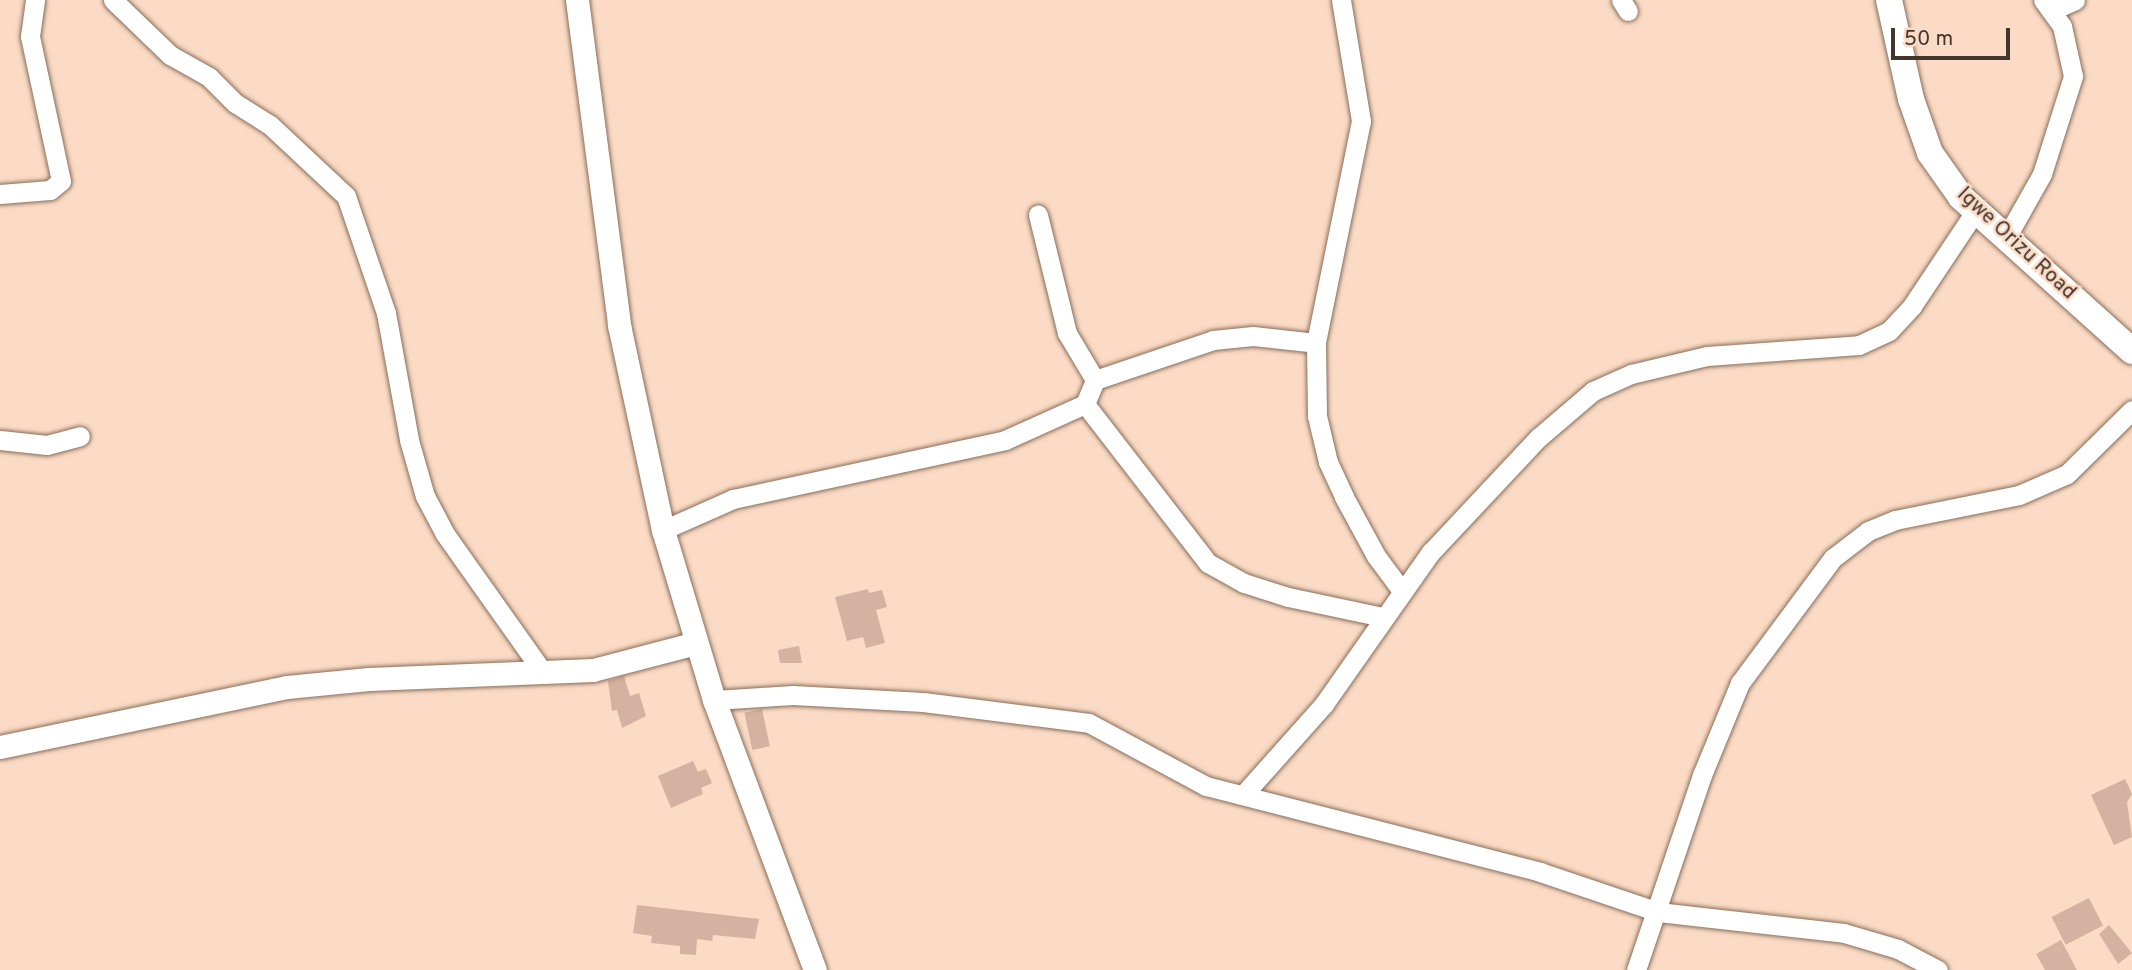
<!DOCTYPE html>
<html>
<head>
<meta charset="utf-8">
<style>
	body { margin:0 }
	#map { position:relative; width:2132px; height:970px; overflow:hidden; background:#fbdbc5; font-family:Overpass,sans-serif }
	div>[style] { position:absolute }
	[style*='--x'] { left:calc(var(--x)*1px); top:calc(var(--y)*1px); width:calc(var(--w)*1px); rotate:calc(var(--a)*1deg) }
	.building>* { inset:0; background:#d4b1a1; transform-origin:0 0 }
	.roads { filter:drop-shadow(0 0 2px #896d59) drop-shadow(0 0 2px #896d59) }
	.minor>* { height:19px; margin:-9.5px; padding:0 9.5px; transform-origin:9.5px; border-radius:9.5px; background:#fff }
	.tertiary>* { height:23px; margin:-11.5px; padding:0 11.5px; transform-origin:11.5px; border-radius:11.5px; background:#fff }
	.secondary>* { height:26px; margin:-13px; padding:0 13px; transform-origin:13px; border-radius:13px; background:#fff }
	span { translate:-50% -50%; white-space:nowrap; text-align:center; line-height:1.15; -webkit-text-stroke:5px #fbdbc5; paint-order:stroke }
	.street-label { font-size:21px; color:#42362d }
	.scale { position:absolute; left:1891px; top:28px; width:119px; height:32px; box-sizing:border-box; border:4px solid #42362d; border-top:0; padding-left:9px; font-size:21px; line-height:24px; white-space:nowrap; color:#42362d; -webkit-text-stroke:5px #fbdbc5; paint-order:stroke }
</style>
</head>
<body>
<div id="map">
	<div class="building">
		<div style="clip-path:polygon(868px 589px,869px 593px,882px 590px,887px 607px,876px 610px,885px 643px,866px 648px,863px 637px,847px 641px,835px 597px)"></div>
		<div style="clip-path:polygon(799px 646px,802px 663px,780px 663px,778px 650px)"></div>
		<div style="clip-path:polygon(624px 676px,630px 696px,639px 693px,646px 716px,622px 728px,617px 710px,612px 711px,608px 681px)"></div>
		<div style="left:762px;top:709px;width:38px;height:18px;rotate:78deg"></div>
		<div style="clip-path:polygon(693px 761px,698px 772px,706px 769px,712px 783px,701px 788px,703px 794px,671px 808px,658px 776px)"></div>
		<div style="clip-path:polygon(2125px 779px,2132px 794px,2127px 802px,2132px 837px,2114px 845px,2091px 795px)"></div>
		<div style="left:2089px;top:898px;width:31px;height:42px;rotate:63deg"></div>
		<div style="clip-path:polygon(637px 905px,759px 919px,755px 939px,713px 935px,712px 941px,697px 939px,696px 955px,680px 954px,680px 946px,651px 943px,652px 936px,633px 933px)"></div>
		<div style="clip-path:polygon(2109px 925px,2132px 953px,2118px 964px,2099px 934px)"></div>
		<div style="clip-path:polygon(2061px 940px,2077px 970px,2045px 970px,2036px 954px)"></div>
	</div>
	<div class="roads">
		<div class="minor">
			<div style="--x:113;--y:0;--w:79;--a:44"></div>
			<div style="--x:170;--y:55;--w:45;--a:29.4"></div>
			<div style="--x:209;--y:77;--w:37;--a:45"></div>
			<div style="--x:235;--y:103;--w:41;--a:32.2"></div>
			<div style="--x:270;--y:125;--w:104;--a:43.1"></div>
			<div style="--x:346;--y:196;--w:124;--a:71.1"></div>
			<div style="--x:386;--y:313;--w:129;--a:79.7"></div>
			<div style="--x:409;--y:440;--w:58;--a:74.1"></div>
			<div style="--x:425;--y:496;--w:43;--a:62.2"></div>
			<div style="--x:445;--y:534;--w:168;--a:54.7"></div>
			<div style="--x:1341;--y:0;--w:123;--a:80.6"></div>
			<div style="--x:1361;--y:121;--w:227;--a:101.5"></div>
			<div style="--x:1316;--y:343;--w:73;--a:89.2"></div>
			<div style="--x:1317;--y:416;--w:47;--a:76.6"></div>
			<div style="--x:1328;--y:462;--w:38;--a:65"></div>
			<div style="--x:1344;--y:497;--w:67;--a:61.5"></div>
			<div style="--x:1376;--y:556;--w:44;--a:53.4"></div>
			<div style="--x:1621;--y:0;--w:13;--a:58"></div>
			<div style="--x:2053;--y:10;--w:24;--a:-24"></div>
			<div style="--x:0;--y:194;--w:50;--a:-4.6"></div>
			<div style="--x:50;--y:190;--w:14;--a:-39"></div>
			<div style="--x:61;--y:181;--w:148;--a:-102.1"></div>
			<div style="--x:30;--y:36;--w:36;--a:-82"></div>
			<div style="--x:2006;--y:238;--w:73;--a:-60.6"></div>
			<div style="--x:2042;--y:174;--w:103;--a:-72.4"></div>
			<div style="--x:2073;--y:76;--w:51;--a:-102.4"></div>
			<div style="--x:2062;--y:26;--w:32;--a:-126"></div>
			<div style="--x:1095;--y:380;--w:125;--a:-18.7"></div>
			<div style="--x:1213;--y:340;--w:40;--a:-5.7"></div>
			<div style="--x:1253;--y:336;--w:63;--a:6.3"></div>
			<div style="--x:1085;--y:404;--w:201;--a:52.3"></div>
			<div style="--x:1208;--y:563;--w:41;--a:29.1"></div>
			<div style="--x:1244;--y:583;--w:46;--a:17.7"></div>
			<div style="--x:1288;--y:597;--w:97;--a:11.9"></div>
			<div style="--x:0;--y:440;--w:47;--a:6.1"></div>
			<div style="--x:47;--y:445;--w:34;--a:-15"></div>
			<div style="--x:663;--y:530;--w:77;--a:-23.9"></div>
			<div style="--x:733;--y:499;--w:278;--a:-12.2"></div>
			<div style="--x:1005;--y:440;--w:88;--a:-24.2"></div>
			<div style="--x:1085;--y:404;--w:26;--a:-67"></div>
			<div style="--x:1095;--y:380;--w:55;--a:-120.8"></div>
			<div style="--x:1067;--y:333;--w:122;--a:-103.8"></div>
			<div style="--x:714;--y:700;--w:79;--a:-3.6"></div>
			<div style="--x:793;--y:695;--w:130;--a:3.1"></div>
			<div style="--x:923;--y:702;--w:167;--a:7.2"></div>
			<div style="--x:1089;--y:723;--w:133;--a:28.3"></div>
			<div style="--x:1206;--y:786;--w:345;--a:14.4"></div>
			<div style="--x:1540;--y:872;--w:125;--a:18.7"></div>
			<div style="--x:1658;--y:912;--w:187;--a:6.4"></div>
			<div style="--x:1844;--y:933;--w:56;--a:16.5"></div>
			<div style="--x:1898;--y:949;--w:45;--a:27.7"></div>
			<div style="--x:1243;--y:795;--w:122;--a:-48.3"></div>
			<div style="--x:1324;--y:704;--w:186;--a:-54.9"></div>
			<div style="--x:1431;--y:552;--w:156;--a:-46.8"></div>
			<div style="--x:1538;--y:438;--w:72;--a:-40.5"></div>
			<div style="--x:1593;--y:391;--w:42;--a:-24.1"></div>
			<div style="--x:1631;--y:374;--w:78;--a:-13.3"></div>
			<div style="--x:1707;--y:356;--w:152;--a:-4.1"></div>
			<div style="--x:1859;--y:345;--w:33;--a:-25"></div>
			<div style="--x:1889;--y:331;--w:34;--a:-47"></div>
			<div style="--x:1912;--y:306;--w:115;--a:-56.3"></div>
			<div style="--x:1636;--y:970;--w:206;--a:-71.3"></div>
			<div style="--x:1702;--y:775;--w:100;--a:-67.6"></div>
			<div style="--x:1740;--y:683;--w:156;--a:-53.4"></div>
			<div style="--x:1833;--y:558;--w:44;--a:-37.6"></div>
			<div style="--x:1868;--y:531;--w:29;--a:-22"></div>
			<div style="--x:1895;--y:520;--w:126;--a:-11.4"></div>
			<div style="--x:2019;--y:495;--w:52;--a:-23.6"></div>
			<div style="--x:2067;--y:474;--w:91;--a:-44.6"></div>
		</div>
		<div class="tertiary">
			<div style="--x:577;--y:0;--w:328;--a:82.6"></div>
			<div style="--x:619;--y:325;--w:210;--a:77.9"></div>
			<div style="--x:663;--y:530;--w:177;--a:73.3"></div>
			<div style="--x:714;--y:700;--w:288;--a:69.5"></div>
			<div style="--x:0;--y:747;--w:293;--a:-11.8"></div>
			<div style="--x:287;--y:687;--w:82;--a:-5.6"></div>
			<div style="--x:369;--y:679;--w:224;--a:-2.3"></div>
			<div style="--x:593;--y:670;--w:106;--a:-14.7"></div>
		</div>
		<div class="secondary">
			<div style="--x:1889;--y:0;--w:101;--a:77.5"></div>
			<div style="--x:1911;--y:99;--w:57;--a:70.6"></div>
			<div style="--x:1930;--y:153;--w:54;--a:54.8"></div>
			<div style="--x:1961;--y:197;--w:230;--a:42"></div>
		</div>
	</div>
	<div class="street-label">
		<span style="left:2016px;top:244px;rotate:43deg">Igwe Orizu Road</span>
	</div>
	<div class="scale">50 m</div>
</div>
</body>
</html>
